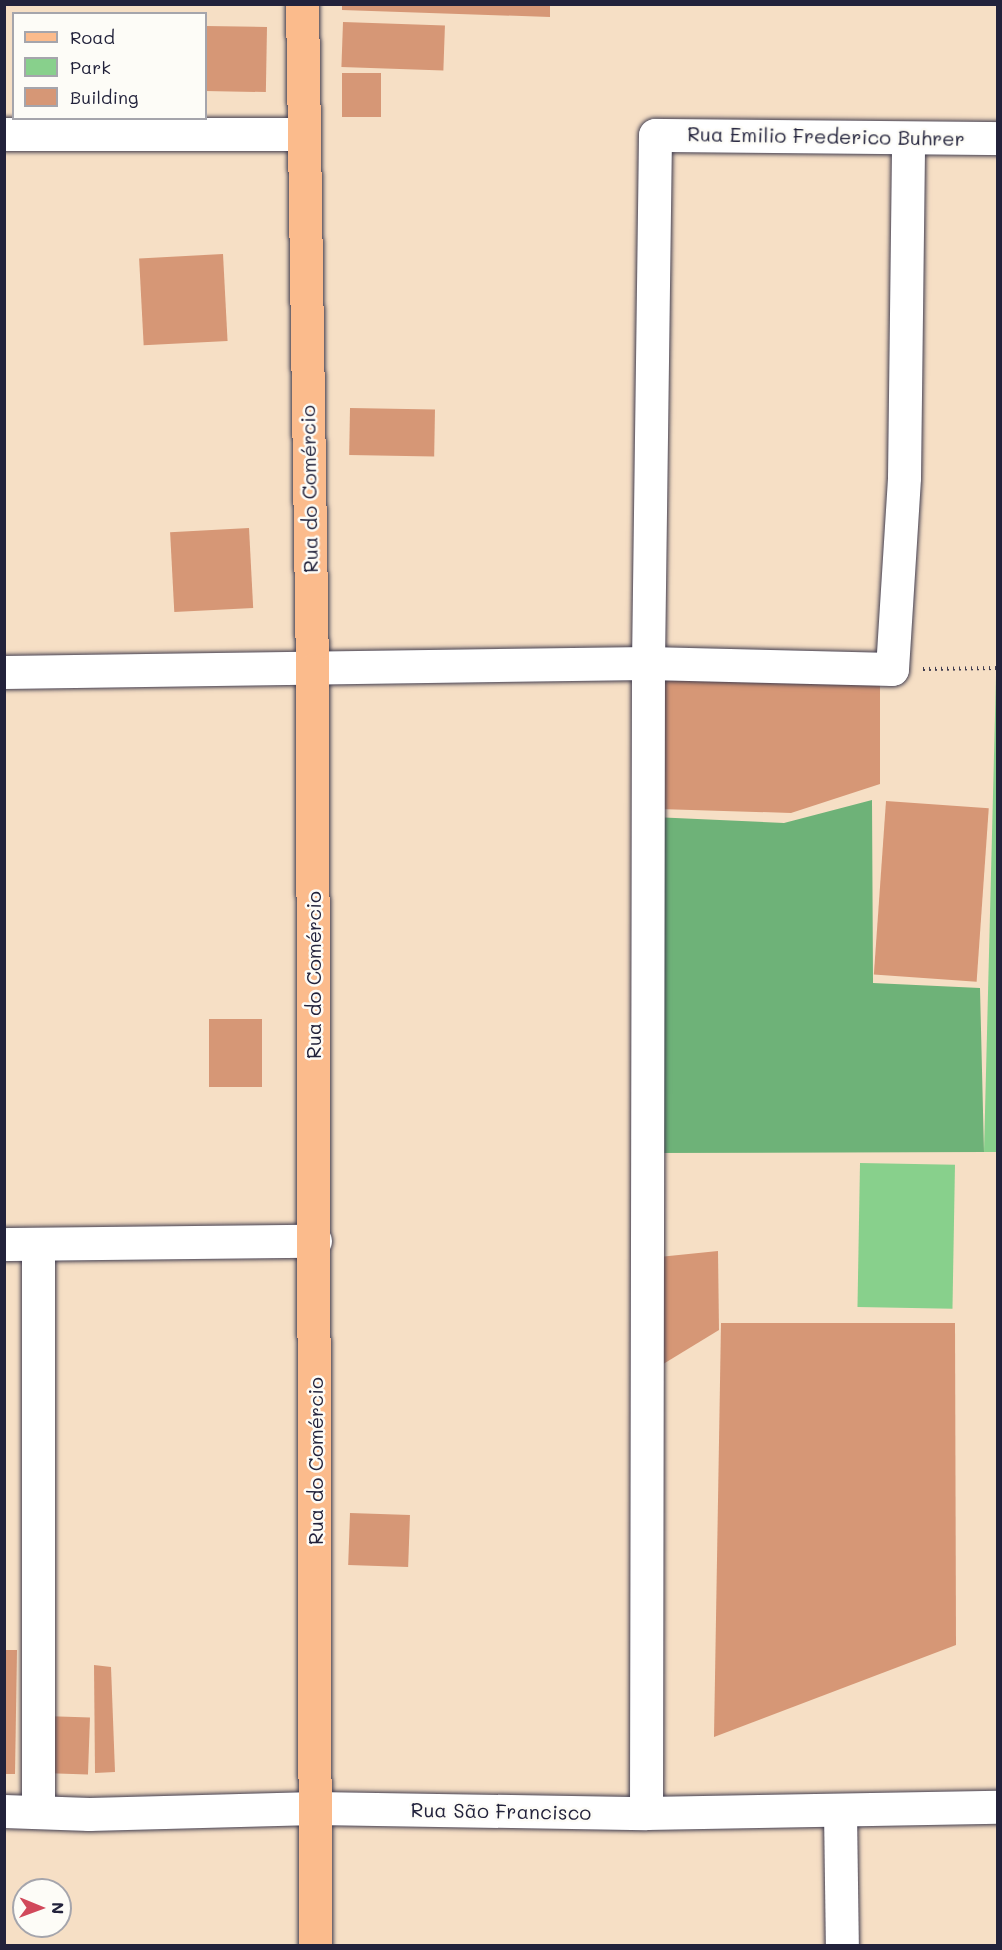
<!DOCTYPE html>
<html>
<head>
<meta charset="utf-8">
<style>
	body { margin:0 }
	#map { position:relative; width:1002px; height:1950px; overflow:hidden; background:#f6dfc5; font-family:Mali,sans-serif }
	div>[style] { position:absolute }
	[style*='--x'] { left:calc(var(--x)*1px); top:calc(var(--y)*1px); width:calc(var(--w)*1px); rotate:calc(var(--a)*1deg) }
	.green>* { inset:0; background:#88d08c; transform-origin:0 0 }
	.forest>* { inset:0; background:#6eb278 }
	.building>* { inset:0; background:#d69776; transform-origin:0 0 }
	.path>* { height:4px; margin-top:-2px; transform-origin:0; background:repeating-linear-gradient(90deg,#423e50 0 1.5px,transparent 0 6px) }
	.roads { filter:drop-shadow(0 0 2px #423e50) drop-shadow(0 0 2px #423e50) }
	.minor>* { height:33px; margin:-16.5px; padding:0 16.5px; transform-origin:16.5px; border-radius:16.5px; background:#fff }
	.major>* { height:33px; margin:-16.5px; padding:0 16.5px; transform-origin:16.5px; border-radius:16.5px; background:#fbbb8c }
	span { translate:-50% -50%; white-space:nowrap; text-align:center; line-height:1.15; -webkit-text-stroke:5px #fdfcf7; paint-order:stroke }
	.street-label { font-size:20px; color:#22223b }
	.frame { position:absolute; inset:0; border:6px solid #22223b; pointer-events:none }
	.legend { position:absolute; left:12px; top:12px; width:195px; height:108px; box-sizing:border-box; background:#fdfcf7; border:2px solid #a5a5ac; margin:0; padding:8px 10px; list-style:none; font-size:18px; color:#22223b }
	.legend li { display:flex; align-items:center; gap:12px; height:30px }
	.legend b { width:30px; border:2px solid #a5a5ac }
	.north { position:absolute; left:12px; top:1878px; width:60px; height:60px; box-sizing:border-box; background:#fdfcf7; border:2px solid #a5a5ac; border-radius:50%; rotate:91deg; font-size:16px; font-weight:700; line-height:24px; text-align:center; color:#22223b }
	.north::after { content:''; display:block; margin:auto; width:21px; height:27px; background:#d1495b; clip-path:polygon(50% 0,100% 100%,50% 72%,0 100%) }
</style>
</head>
<body>
<div id="map">
	<div class="green">
		<div style="clip-path:polygon(997px 636px,998px 1152px,984px 1152px)"></div>
		<div style="left:860px;top:1163px;width:95px;height:144px;rotate:1deg"></div>
	</div>
	<div class="forest">
		<div style="clip-path:polygon(872px 800px,873px 983px,980px 988px,984px 1152px,651px 1153px,653px 817px,784px 823px)"></div>
	</div>
	<div class="building">
		<div style="clip-path:polygon(342px 4px,550px 4px,550px 17px,342px 10px)"></div>
		<div style="left:343px;top:22px;width:102px;height:45px;rotate:2deg"></div>
		<div style="left:206px;top:26px;width:61px;height:65px;rotate:1deg"></div>
		<div style="left:342px;top:73px;width:39px;height:44px"></div>
		<div style="left:223px;top:254px;width:87px;height:84px;rotate:87deg"></div>
		<div style="left:350px;top:408px;width:85px;height:47px;rotate:1deg"></div>
		<div style="left:249px;top:528px;width:80px;height:79px;rotate:87deg"></div>
		<div style="clip-path:polygon(659px 672px,880px 674px,880px 784px,791px 813px,659px 809px)"></div>
		<div style="left:886px;top:801px;width:103px;height:174px;rotate:4deg"></div>
		<div style="left:209px;top:1019px;width:53px;height:68px"></div>
		<div style="clip-path:polygon(718px 1251px,719px 1330px,655px 1369px,659px 1257px)"></div>
		<div style="clip-path:polygon(721px 1323px,955px 1323px,956px 1645px,714px 1737px)"></div>
		<div style="left:350px;top:1513px;width:60px;height:52px;rotate:2deg"></div>
		<div style="clip-path:polygon(4px 1650px,17px 1650px,15px 1774px,4px 1774px)"></div>
		<div style="clip-path:polygon(94px 1665px,111px 1667px,115px 1772px,95px 1773px)"></div>
		<div style="left:44px;top:1716px;width:46px;height:57px;rotate:2deg"></div>
	</div>
	<div class="path">
		<div style="--x:923;--y:669;--w:75;--a:-0.8"></div>
	</div>
	<div class="roads">
		<div class="minor">
			<div style="--x:4;--y:134;--w:299;--a:0"></div>
			<div style="--x:4;--y:672;--w:644;--a:-0.8"></div>
			<div style="--x:648;--y:663;--w:244;--a:1.4"></div>
			<div style="--x:892;--y:669;--w:192;--a:-86.4"></div>
			<div style="--x:904;--y:477;--w:339;--a:-89.3"></div>
			<div style="--x:4;--y:1244;--w:311;--a:-0.6"></div>
			<div style="--x:38;--y:1244;--w:567;--a:90"></div>
			<div style="--x:4;--y:1811;--w:85;--a:2"></div>
			<div style="--x:89;--y:1814;--w:226;--a:-1.5"></div>
			<div style="--x:315;--y:1808;--w:331;--a:0.9"></div>
			<div style="--x:646;--y:1813;--w:352;--a:-1"></div>
			<div style="--x:840;--y:1811;--w:135;--a:89.2"></div>
			<div style="--x:646;--y:1813;--w:1150;--a:-89.9"></div>
			<div style="--x:648;--y:663;--w:528;--a:-89.24"></div>
			<div style="--x:655;--y:135;--w:343;--a:0.5"></div>
		</div>
		<div class="major">
			<div style="--x:302;--y:4;--w:666;--a:89.14"></div>
			<div style="--x:312;--y:670;--w:1276;--a:89.87"></div>
		</div>
	</div>
	<div class="street-label">
		<span style="left:826px;top:136px;rotate:1deg">Rua Emilio Frederico Buhrer</span>
		<span style="left:309px;top:489px;rotate:-91deg">Rua do Comércio</span>
		<span style="left:313px;top:975px;rotate:-90deg">Rua do Comércio</span>
		<span style="left:315px;top:1461px;rotate:-90deg">Rua do Comércio</span>
		<span style="left:501px;top:1811px;rotate:1deg">Rua São Francisco</span>
	</div>
	<div class="frame"></div>
	<ul class="legend">
	<li><b style="height:8px;background:#fbbb8c"></b>Road</li>
	<li><b style="height:16px;background:#88d08c"></b>Park</li>
	<li><b style="height:16px;background:#d69776"></b>Building</li>
	</ul>
	<div class="north">N</div>
</div>
</body>
</html>
